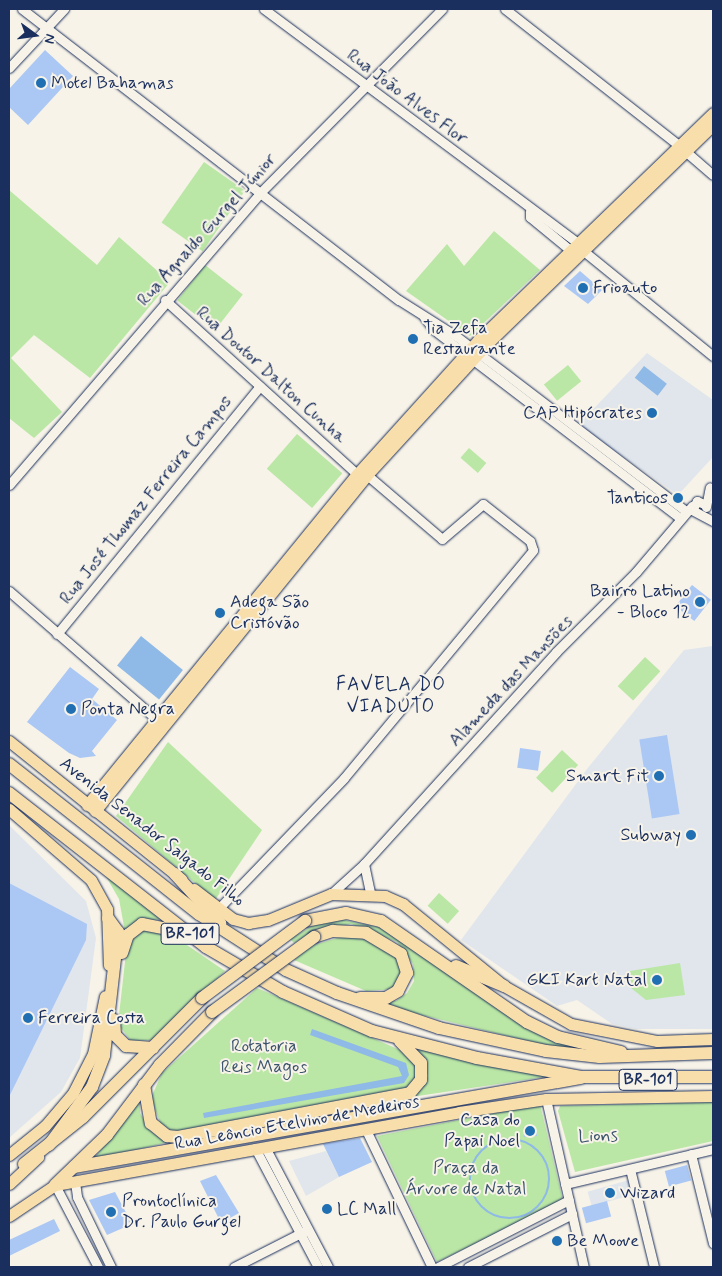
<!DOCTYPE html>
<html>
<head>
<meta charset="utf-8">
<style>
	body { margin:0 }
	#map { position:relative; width:722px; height:1276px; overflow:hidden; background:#f7f3e8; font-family:Mynerve,sans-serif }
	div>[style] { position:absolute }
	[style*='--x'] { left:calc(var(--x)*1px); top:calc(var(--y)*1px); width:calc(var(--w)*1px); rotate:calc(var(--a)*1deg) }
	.built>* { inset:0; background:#e0e6ec; transform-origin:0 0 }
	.green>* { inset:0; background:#bae7a5; transform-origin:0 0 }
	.water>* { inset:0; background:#8fb9e6; transform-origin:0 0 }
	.stream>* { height:2.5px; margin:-1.25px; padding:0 1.25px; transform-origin:1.25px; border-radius:1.25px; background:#8fb9e6 }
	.stream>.ring { margin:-1.25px; padding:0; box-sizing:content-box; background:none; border:2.5px solid #8fb9e6; border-radius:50% }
	.building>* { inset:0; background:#abc7f4; transform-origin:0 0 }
	.roads { filter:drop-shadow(0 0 1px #1b2f5e) drop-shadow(0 0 1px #1b2f5e) }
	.minor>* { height:9px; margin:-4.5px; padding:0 4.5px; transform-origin:4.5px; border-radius:4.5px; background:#f7f3e8 }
	.major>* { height:11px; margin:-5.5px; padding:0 5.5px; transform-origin:5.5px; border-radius:5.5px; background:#f8deab }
	.highway>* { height:12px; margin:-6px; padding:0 6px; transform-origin:6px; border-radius:6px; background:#f8deab }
	.bridges { filter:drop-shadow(0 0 1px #1b2f5e) drop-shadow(0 0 1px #1b2f5e) }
	.highway-bridge>* { height:12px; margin:-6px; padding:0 6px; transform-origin:6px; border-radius:6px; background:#f8deab }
	.dots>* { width:14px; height:14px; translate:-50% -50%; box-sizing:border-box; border:2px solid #f7f3e8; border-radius:50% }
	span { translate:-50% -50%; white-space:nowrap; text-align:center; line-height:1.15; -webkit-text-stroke:4px #f7f3e8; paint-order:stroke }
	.shield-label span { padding:1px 4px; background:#f7f3e8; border:1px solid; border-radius:4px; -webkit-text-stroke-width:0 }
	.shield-label { font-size:16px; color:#1b2f5e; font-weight:700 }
	.poi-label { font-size:18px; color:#1b2f5e }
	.left { translate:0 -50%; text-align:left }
	.right { translate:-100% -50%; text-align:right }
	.street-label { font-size:18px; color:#1b2f5e }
	.park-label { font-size:18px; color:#3b546c }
	.neighbourhood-label { font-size:19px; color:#1b2f5e; letter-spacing:1px }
	.frame { position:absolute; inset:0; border:10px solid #1b2f5e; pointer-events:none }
	.north { position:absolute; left:10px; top:10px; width:50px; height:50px; -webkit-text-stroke:4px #f7f3e8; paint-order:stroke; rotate:104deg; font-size:14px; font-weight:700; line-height:20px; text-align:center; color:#1b2f5e }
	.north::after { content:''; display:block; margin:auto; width:18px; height:22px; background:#1b2f5e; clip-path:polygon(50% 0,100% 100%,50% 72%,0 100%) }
</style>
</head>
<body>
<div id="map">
	<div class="built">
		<div style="clip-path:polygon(647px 353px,713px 400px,713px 457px,678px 495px,578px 425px)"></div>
		<div style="clip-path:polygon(713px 646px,713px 1029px,636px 1029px,612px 1024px,577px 1000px,557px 1006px,461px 940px,587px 769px,684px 650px)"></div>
		<div style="clip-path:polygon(9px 825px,86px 901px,96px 938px,80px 1058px,61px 1092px,9px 1138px)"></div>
		<div style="clip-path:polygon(326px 1151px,339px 1177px,306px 1196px,289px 1161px)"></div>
		<div style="left:629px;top:1180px;width:15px;height:43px;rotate:74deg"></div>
	</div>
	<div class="green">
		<div style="left:204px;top:162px;width:50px;height:74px;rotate:35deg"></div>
		<div style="clip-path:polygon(9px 190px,97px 265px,119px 237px,170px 282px,90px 378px,34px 335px,11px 358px,62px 412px,34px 438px,9px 418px)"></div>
		<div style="clip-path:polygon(494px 231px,540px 270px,470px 336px,406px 291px,447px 244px,464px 266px)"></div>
		<div style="left:205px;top:265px;width:48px;height:45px;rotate:38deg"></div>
		<div style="left:568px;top:365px;width:21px;height:31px;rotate:51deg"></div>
		<div style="left:297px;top:434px;width:60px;height:46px;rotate:41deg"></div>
		<div style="left:469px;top:448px;width:23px;height:13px;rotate:41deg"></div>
		<div style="left:645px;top:657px;width:21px;height:40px;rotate:43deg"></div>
		<div style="clip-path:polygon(168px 742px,262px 830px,215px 900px,116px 816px)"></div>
		<div style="left:562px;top:750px;width:22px;height:38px;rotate:43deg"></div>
		<div style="clip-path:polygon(104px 873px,162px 919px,137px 922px,125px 932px,119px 899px)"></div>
		<div style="left:439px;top:893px;width:27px;height:17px;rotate:42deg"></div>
		<div style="clip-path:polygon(338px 919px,383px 928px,475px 990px,582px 1048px,581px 1054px,385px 1006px,387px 999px,396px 1001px,407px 993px,414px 981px,413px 964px,397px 942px,351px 924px,313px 932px,294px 943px,290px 939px,314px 925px)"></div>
		<div style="clip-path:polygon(162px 928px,225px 971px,152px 1040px,131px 1041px,118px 1024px,127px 944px,136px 931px)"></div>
		<div style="clip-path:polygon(347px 935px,379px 943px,395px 954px,403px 976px,394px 989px,366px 991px,294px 960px,311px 946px)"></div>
		<div style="clip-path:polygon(680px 963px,685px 995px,646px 1000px,631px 988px,630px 971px)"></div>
		<div style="clip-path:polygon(257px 988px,400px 1050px,411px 1056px,419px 1075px,409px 1092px,175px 1132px,161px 1125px,151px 1098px,162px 1073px)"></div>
		<div style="clip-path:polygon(418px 1049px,551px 1076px,411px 1097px,428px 1076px)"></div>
		<div style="clip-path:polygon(140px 1099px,140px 1113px,149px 1128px,173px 1141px,93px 1160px)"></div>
		<div style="clip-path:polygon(713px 1102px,713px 1141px,575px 1172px,558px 1111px,560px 1106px)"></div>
		<div style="clip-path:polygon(540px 1104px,563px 1201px,437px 1262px,377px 1136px)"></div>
	</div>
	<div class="water">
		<div style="left:644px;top:366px;width:29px;height:15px;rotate:38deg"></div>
		<div style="left:141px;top:636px;width:54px;height:38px;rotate:39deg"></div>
		<div style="clip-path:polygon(312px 1029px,406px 1063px,409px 1075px,404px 1083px,204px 1118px,203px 1113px,402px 1076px,398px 1067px,310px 1035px)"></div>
	</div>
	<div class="stream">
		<div class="ring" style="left:470px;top:1139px;width:77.5px;height:77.5px"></div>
	</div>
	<div class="building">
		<div style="clip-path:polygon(45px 50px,73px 76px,28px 125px,9px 107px,9px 89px)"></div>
		<div style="clip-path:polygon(580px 271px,602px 290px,588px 304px,564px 286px)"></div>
		<div style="left:692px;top:585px;width:24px;height:27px;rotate:38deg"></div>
		<div style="clip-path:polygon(70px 667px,99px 689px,92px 699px,117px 720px,92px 751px,96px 756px,80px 758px,69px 753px,27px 722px)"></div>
		<div style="left:667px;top:735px;width:80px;height:28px;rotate:81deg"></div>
		<div style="left:520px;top:748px;width:21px;height:20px;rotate:8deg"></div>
		<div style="clip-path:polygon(9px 883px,87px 924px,86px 940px,9px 1097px)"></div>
		<div style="clip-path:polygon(523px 1127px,535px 1127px,537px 1136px,524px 1137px)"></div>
		<div style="clip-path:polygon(360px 1138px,372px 1162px,339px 1177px,323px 1144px)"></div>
		<div style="left:687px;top:1165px;width:16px;height:23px;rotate:75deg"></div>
		<div style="clip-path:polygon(216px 1175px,239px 1213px,221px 1223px,200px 1181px)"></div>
		<div style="clip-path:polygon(115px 1192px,132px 1224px,107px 1235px,89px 1200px)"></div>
		<div style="left:607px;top:1201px;width:16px;height:26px;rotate:75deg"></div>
		<div style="clip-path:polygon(54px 1219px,60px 1231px,9px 1256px,9px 1240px)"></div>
	</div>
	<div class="roads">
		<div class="minor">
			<div style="--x:22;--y:9;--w:476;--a:37.7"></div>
			<div style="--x:399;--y:300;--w:67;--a:32.3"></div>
			<div style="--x:456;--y:336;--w:289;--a:37.3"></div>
			<div style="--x:264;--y:9;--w:392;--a:36.7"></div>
			<div style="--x:505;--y:9;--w:219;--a:38.1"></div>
			<div style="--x:9;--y:68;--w:81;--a:-47"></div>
			<div style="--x:684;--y:150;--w:38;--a:41"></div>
			<div style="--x:530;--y:211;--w:6;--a:90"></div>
			<div style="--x:530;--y:217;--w:52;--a:39.5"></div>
			<div style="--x:580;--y:248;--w:171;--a:39.1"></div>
			<div style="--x:165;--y:300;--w:259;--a:42.2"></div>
			<div style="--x:424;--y:317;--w:16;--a:52"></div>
			<div style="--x:434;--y:330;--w:310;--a:37.4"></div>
			<div style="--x:9;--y:485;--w:385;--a:-49.3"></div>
			<div style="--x:260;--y:193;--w:259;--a:-45.3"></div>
			<div style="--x:706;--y:505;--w:10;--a:-156"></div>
			<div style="--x:697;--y:501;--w:10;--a:119"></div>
			<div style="--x:692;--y:510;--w:24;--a:28"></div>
			<div style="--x:706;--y:507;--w:20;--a:-79"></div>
			<div style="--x:9;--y:591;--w:201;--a:41"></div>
			<div style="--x:57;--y:634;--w:320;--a:-50.7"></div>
			<div style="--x:364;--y:864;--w:29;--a:78"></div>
			<div style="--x:331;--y:894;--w:45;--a:-42.3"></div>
			<div style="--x:364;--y:864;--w:286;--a:-47.8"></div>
			<div style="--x:556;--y:652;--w:113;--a:-45"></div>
			<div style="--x:636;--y:572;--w:87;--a:-49.7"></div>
			<div style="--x:219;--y:908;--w:180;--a:-46.1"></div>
			<div style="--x:344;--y:778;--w:296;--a:-50.3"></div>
			<div style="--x:533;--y:550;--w:9;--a:-108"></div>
			<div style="--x:530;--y:541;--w:60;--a:-141.8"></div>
			<div style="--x:483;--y:504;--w:54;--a:139.5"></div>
			<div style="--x:442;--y:539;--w:99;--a:-139.5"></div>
			<div style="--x:546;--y:1099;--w:172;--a:77.3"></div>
			<div style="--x:366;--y:1130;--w:152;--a:64.3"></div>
			<div style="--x:265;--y:1147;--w:136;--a:62.3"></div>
			<div style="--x:255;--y:1148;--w:135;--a:62.1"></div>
			<div style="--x:691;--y:1154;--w:92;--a:76.1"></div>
			<div style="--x:630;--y:1169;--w:101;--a:76.2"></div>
			<div style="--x:75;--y:1182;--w:15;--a:82"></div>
			<div style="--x:77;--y:1197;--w:78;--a:64.1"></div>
			<div style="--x:565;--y:1184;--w:152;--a:-13.3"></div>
			<div style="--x:55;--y:1185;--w:93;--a:62.3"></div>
			<div style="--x:234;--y:1267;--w:80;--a:-26.9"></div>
			<div style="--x:438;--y:1267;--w:147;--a:-27.1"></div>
			<div style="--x:468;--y:1267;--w:117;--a:-27"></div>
		</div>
		<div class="major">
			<div style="--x:9;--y:741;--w:221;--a:38.7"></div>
			<div style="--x:87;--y:805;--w:427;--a:-50.8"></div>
			<div style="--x:357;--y:474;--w:181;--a:-47.9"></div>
			<div style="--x:478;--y:340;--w:327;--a:-44"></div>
			<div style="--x:9;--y:809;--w:108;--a:40.9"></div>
			<div style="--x:91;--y:880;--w:33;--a:61"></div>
			<div style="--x:107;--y:909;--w:56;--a:88"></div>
			<div style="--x:95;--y:811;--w:432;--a:-51"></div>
			<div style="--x:367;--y:475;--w:179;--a:-47.5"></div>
			<div style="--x:488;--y:343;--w:313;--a:-44.1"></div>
			<div style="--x:194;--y:889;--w:49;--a:37.6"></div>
			<div style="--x:233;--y:919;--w:16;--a:15"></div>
			<div style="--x:248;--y:923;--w:20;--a:-9"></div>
			<div style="--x:268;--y:920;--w:68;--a:-22.4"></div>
			<div style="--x:331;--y:894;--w:54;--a:2.1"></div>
			<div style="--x:385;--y:896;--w:20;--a:24"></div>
			<div style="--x:403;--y:904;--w:130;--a:39.1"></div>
			<div style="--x:504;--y:986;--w:77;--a:29.6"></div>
			<div style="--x:571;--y:1024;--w:88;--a:11.2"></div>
			<div style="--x:657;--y:1041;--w:56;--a:-2"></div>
			<div style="--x:9;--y:1155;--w:46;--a:-38.9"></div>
			<div style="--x:45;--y:1126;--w:43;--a:-49.7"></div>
			<div style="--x:73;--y:1093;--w:44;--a:-62.9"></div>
			<div style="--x:93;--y:1054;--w:59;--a:-78.3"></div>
			<div style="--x:9;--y:1184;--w:40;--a:-43"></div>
			<div style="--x:9;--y:1216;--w:55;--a:-34"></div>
			<div style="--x:55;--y:1185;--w:411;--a:-10.2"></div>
			<div style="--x:459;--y:1112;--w:88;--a:-8.5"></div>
			<div style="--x:546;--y:1099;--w:167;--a:-1"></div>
		</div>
		<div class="highway">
			<div style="--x:9;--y:764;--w:242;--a:38.3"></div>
			<div style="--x:199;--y:914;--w:103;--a:32.8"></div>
			<div style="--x:286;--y:970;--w:56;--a:24.3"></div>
			<div style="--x:337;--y:993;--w:108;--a:18.9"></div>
			<div style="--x:439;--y:1028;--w:109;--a:12.1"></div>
			<div style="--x:546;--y:1051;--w:54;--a:6.3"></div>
			<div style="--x:600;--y:1057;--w:113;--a:-2"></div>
			<div style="--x:9;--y:793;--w:250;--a:38"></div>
			<div style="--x:206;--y:947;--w:89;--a:30.3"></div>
			<div style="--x:283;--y:992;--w:97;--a:23.7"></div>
			<div style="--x:372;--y:1031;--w:108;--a:14.4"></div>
			<div style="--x:477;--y:1058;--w:107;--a:10.3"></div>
			<div style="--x:582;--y:1077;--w:131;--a:0"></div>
			<div style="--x:175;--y:874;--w:67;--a:47.4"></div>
			<div style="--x:305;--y:921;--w:42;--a:-11"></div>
			<div style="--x:346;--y:913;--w:36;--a:13"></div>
			<div style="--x:381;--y:921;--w:178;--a:34.7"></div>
			<div style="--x:527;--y:1022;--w:34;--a:26"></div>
			<div style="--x:558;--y:1037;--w:65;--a:13.4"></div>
			<div style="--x:314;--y:937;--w:20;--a:-18"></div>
			<div style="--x:333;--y:931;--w:33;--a:3"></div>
			<div style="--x:366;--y:933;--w:41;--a:31"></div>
			<div style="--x:401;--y:954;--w:20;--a:72"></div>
			<div style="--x:407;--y:973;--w:20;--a:117"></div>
			<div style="--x:398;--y:991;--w:14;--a:150"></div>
			<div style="--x:386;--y:998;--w:26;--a:180"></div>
			<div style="--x:122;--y:953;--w:19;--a:-72"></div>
			<div style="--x:128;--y:935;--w:18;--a:-38"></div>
			<div style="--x:142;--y:924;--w:37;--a:11"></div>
			<div style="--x:456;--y:966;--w:52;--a:22.6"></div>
			<div style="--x:114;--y:1020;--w:15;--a:86"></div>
			<div style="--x:115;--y:1035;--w:16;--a:45"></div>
			<div style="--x:126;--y:1046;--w:27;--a:4"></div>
			<div style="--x:144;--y:1085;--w:39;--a:80"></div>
			<div style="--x:151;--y:1123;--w:21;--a:39"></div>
			<div style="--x:167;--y:1136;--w:11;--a:5"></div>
			<div style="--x:178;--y:1137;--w:236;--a:-10.7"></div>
			<div style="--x:410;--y:1093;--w:17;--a:-50"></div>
			<div style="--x:421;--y:1080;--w:17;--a:-90"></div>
			<div style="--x:421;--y:1063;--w:30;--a:-134"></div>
			<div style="--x:49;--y:1145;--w:72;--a:-53.4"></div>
			<div style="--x:92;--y:1087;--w:34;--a:-69"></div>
			<div style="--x:104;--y:1055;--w:124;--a:-83.5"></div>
			<div style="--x:118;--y:932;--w:17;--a:-126"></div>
			<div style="--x:24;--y:1164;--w:75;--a:-38.5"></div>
			<div style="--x:83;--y:1117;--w:168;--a:-45"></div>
			<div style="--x:74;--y:1167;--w:515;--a:-9.96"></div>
			<div style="--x:55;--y:1185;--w:72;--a:-43.9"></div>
			<div style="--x:107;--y:1135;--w:88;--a:-52.9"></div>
			<div style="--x:160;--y:1065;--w:74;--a:-45.5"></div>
		</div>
	</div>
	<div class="bridges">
		<div class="highway-bridge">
			<div style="--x:202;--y:998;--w:129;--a:-36.8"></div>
			<div style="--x:212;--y:1012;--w:127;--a:-36.3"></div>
		</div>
	</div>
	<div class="dots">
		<div style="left:41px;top:83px;background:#1f6fb2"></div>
		<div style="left:583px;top:288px;background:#1f6fb2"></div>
		<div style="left:413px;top:339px;background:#1f6fb2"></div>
		<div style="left:652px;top:413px;background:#1f6fb2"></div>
		<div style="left:678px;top:498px;background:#1f6fb2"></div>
		<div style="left:700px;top:602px;background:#1f6fb2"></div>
		<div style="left:220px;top:613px;background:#1f6fb2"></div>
		<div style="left:71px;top:709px;background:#1f6fb2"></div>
		<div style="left:659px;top:776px;background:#1f6fb2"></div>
		<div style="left:691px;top:835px;background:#1f6fb2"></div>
		<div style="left:657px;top:980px;background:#1f6fb2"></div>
		<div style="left:28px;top:1018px;background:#1f6fb2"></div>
		<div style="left:530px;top:1131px;background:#1f6fb2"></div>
		<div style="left:610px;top:1193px;background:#1f6fb2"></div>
		<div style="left:327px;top:1209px;background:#1f6fb2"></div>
		<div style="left:111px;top:1212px;background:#1f6fb2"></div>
		<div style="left:557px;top:1241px;background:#1f6fb2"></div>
	</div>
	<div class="shield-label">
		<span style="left:190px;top:934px">BR-101</span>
		<span style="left:648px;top:1080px">BR-101</span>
	</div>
	<div class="poi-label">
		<span class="left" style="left:51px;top:83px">Motel Bahamas</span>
		<span class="left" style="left:593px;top:288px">Frioauto</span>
		<span class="left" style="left:423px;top:339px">Tia Zefa<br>Restaurante</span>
		<span class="right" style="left:642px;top:413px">CAP Hipócrates</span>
		<span class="right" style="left:668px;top:498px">Tanticos</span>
		<span class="right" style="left:690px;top:602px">Bairro Latino<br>- Bloco 12</span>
		<span class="left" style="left:230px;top:613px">Adega São<br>Cristóvão</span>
		<span class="left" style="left:81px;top:709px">Ponta Negra</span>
		<span class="right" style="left:649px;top:776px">Smart Fit</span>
		<span class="right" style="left:681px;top:835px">Subway</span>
		<span class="right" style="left:647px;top:980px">GKI Kart Natal</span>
		<span class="left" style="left:38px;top:1018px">Ferreira Costa</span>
		<span class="right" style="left:520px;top:1131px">Casa do<br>Papai Noel</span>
		<span class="left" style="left:620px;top:1193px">Wizard</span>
		<span class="left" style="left:122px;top:1212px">Prontoclínica<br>Dr. Paulo Gurgel</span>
		<span class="left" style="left:337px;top:1209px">LC Mall</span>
		<span class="left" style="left:567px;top:1241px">Be Moove</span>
	</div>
	<div class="street-label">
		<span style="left:407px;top:97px;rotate:37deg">Rua João Alves Flor</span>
		<span style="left:207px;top:230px;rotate:-48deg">Rua Agnaldo Gurgel Júnior</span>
		<span style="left:271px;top:375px;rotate:42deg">Rua Doutor Dalton Cunha</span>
		<span style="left:146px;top:500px;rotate:-51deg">Rua José Thomaz Ferreira Campos</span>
		<span style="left:511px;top:681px;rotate:-47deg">Alameda das Mansões</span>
		<span style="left:152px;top:832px;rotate:38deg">Avenida Senador Salgado Filho</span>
		<span style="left:297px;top:1123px;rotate:-10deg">Rua Leôncio Etelvino de Medeiros</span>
	</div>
	<div class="park-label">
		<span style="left:264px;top:1057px">Rotatoria<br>Reis Magos</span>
		<span style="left:598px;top:1136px">Lions</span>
		<span style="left:466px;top:1179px">Praça da<br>Árvore de Natal</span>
	</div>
	<div class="neighbourhood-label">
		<span style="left:391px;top:696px">FAVELA DO<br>VIADUTO</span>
	</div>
	<div class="frame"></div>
	<div class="north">N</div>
</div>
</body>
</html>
